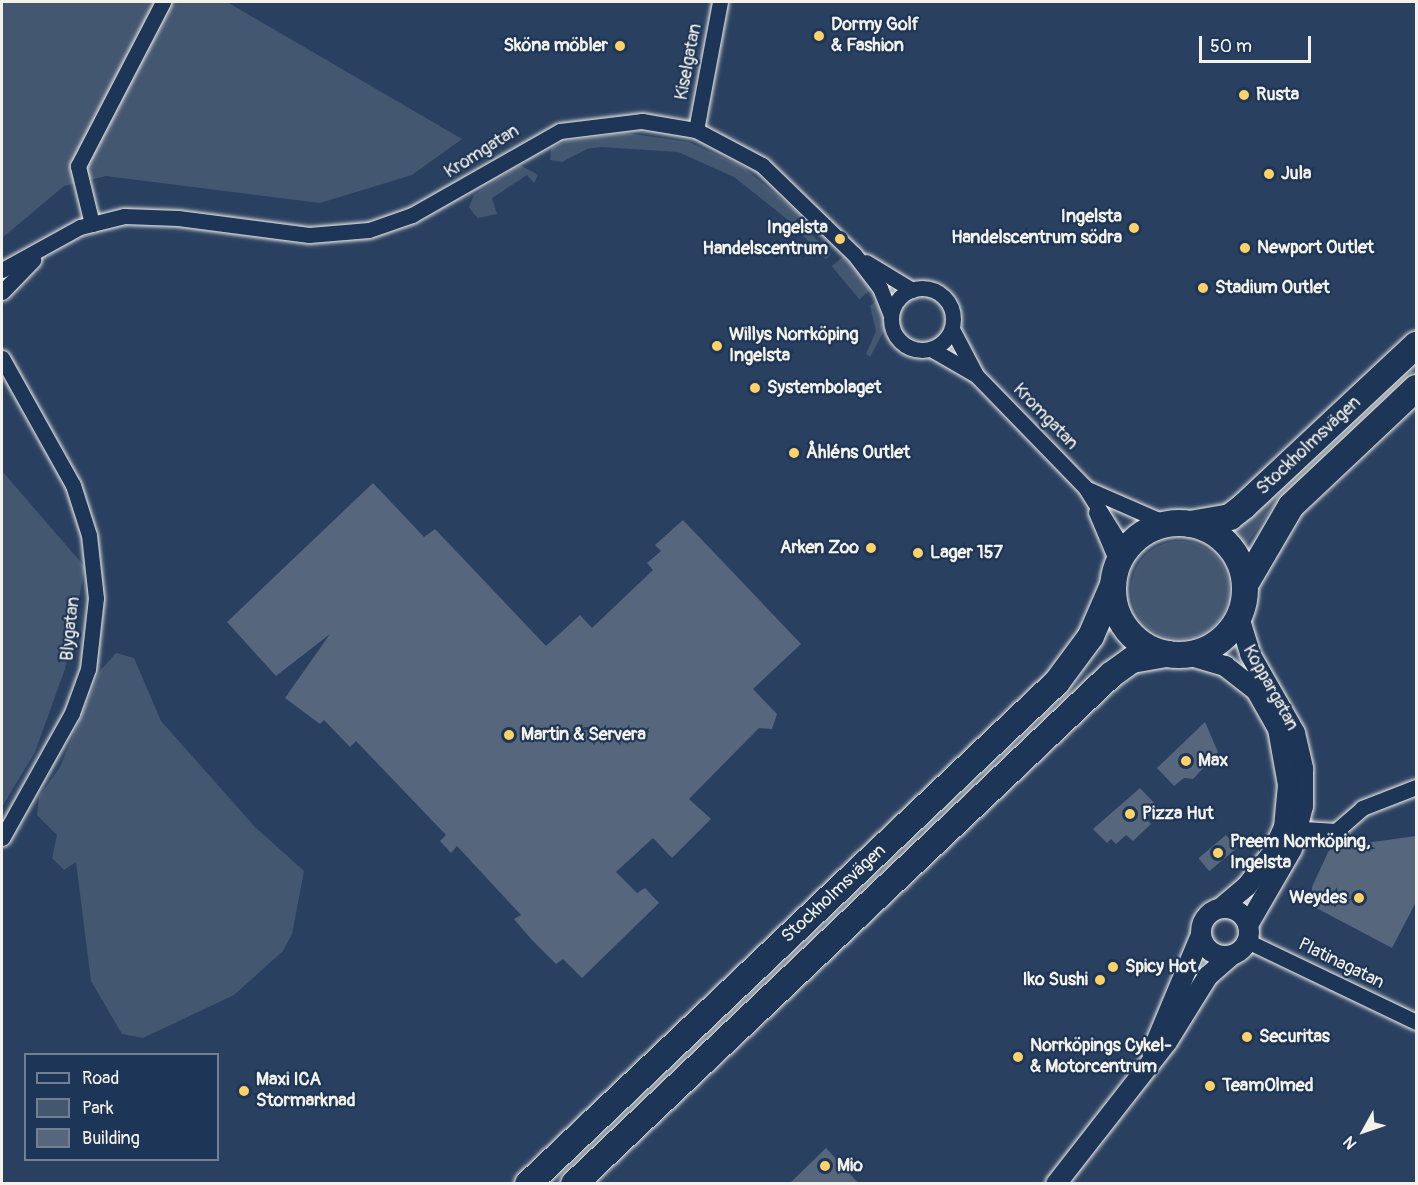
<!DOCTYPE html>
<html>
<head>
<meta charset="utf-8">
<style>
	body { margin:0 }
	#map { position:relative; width:1418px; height:1185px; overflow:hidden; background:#2a4060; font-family:Pangolin,sans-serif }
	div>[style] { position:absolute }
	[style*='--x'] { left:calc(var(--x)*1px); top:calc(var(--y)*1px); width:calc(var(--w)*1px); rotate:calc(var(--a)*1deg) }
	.green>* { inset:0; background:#445771; transform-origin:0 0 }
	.round { border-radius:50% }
	.building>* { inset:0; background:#56677d; transform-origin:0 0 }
	.roads { filter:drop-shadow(0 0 2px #f4f1e8) drop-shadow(0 0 2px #f4f1e8) }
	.minor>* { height:15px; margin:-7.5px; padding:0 7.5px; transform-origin:7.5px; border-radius:7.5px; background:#1d3557 }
	.minor>.ring { margin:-7.5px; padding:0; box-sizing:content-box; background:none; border:15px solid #1d3557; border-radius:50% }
	.tertiary>* { height:20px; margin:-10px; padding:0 10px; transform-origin:10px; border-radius:10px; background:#1d3557 }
	.tertiary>.ring { margin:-10px; padding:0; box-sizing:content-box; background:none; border:20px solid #1d3557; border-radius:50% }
	.trunk>* { height:26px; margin:-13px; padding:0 13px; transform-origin:13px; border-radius:13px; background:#1d3557 }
	.trunk>.ring { margin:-13px; padding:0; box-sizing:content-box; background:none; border:26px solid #1d3557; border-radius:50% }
	.dots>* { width:16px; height:16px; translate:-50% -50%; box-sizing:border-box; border:3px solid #1d3557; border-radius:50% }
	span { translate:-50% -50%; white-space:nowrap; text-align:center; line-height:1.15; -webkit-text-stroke:4.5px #1d3557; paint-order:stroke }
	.poi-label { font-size:18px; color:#f4f1e8; font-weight:700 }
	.left { translate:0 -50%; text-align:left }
	.right { translate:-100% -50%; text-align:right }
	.street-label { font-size:18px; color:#f4f1e8 }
	.frame { position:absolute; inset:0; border:3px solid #f4f1e8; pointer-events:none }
	.legend { position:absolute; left:24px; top:1053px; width:195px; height:108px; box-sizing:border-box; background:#1d3557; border:2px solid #738091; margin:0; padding:8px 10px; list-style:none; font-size:18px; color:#f4f1e8 }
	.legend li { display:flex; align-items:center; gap:12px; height:30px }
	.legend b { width:30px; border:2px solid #738091 }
	.north { position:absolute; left:1334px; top:1101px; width:60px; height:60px; -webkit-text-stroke:4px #1d3557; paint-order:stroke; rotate:230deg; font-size:16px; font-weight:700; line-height:24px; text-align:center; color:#f4f1e8 }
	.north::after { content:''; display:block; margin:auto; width:21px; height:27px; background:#f4f1e8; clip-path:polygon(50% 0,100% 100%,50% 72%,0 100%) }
	.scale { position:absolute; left:1199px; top:36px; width:112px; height:27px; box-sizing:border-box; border:3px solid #f4f1e8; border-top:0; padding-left:8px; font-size:18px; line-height:21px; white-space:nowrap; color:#f4f1e8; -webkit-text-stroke:4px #1d3557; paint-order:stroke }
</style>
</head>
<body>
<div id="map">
	<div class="green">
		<div style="clip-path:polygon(2px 2px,227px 2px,462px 139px,412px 175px,320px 203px,106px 176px,64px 186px,2px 238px)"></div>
		<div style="clip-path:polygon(625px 133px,689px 142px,743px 167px,809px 222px,804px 227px,831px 254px,826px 259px,787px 219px,734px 177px,678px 152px,601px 147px,587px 149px,562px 162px,550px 160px,551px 148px,567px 141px)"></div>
		<div style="clip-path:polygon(520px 165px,538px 175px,534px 183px,527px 175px,492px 198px,497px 214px,478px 218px,473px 213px,469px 207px,474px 195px)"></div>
		<div style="left:844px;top:256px;width:43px;height:16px;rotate:50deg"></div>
		<div style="clip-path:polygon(878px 299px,885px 329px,870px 357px,866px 354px,876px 331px,870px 306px)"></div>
		<div style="clip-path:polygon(1416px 360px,1416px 370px,1272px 508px,1243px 549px,1227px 531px,1266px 503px)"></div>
		<div style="clip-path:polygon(2px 471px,85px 567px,65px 669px,35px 752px,2px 807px)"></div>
		<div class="round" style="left:1131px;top:541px;width:98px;height:98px"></div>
		<div style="clip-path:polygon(116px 653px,134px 658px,161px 721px,255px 827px,304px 871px,292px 934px,283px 951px,234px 995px,143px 1038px,122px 1034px,91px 981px,76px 862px,64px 870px,52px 858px,57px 835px,37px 815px,39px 797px,60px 767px,100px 671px)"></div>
	</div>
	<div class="building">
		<div style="clip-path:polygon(373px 483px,424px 537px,435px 529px,546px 646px,580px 615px,592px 628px,653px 570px,647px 563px,661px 551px,655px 545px,683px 520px,801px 644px,753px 689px,777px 714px,772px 729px,759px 728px,689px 799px,711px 819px,672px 858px,653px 838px,616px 872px,637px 893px,645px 888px,659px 903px,582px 978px,563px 959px,556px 964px,532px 940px,514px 919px,521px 915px,457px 846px,451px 853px,440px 841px,446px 835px,356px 741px,350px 747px,324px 720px,320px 724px,285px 698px,330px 634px,276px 676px,227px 622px)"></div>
		<div style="clip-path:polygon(1205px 722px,1218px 752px,1193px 779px,1184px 778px,1174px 786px,1157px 768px)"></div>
		<div style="clip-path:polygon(1140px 788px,1158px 807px,1146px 819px,1151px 824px,1133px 841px,1126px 835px,1116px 844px,1111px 839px,1107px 843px,1093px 829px)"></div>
		<div style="left:1226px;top:835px;width:17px;height:36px;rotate:50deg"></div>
		<div style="clip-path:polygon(1416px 836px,1416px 902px,1392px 948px,1305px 902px,1330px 848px)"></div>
		<div style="clip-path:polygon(826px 1148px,859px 1184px,789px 1184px)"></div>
	</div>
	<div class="roads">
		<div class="minor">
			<div style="--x:696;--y:130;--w:130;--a:-79.4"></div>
			<div style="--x:92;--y:224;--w:60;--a:-103.6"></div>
			<div style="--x:78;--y:166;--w:185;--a:-62.6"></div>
			<div style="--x:866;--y:262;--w:54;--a:31.3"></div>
			<div style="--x:2;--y:270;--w:89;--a:-28.9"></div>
			<div style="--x:80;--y:227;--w:45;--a:-14"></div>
			<div style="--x:124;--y:216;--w:54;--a:2.1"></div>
			<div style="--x:178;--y:218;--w:132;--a:7.4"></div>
			<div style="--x:309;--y:235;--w:60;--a:-4.8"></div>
			<div style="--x:369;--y:230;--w:46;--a:-19.2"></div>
			<div style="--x:412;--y:215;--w:170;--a:-29.6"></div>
			<div style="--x:560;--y:131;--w:83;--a:-7"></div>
			<div style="--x:642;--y:121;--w:55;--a:9.5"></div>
			<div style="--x:696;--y:130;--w:75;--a:27.9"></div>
			<div style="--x:762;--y:165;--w:128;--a:44.1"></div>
			<div style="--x:854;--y:254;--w:43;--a:52.6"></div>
			<div style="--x:880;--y:288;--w:29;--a:68"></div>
			<div class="ring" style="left:891px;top:288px;width:47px;height:47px"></div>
			<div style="--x:2;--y:292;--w:45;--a:-45.9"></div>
			<div style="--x:952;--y:329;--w:50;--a:62.4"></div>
			<div style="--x:931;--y:349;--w:52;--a:30"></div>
			<div style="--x:976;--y:375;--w:156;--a:45.8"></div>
			<div style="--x:1085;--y:487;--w:75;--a:58"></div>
			<div style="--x:2;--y:358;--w:145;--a:60.8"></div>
			<div style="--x:73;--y:485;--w:52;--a:72.3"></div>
			<div style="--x:89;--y:535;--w:63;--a:83.7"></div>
			<div style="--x:96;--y:598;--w:71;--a:96.4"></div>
			<div style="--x:88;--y:669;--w:47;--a:110"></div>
			<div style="--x:72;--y:713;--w:143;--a:119.2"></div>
			<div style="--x:1090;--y:490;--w:85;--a:23.6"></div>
			<div style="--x:1096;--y:512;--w:56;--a:67.1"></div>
			<div style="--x:1286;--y:828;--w:50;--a:3.4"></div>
			<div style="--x:1336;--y:831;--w:35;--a:-41"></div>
			<div style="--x:1362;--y:808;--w:58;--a:-21.3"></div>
			<div style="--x:1247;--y:941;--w:187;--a:25.6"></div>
		</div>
		<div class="tertiary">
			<div style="--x:1239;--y:617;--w:39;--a:73"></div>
			<div style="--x:1250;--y:654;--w:91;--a:60.3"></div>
			<div style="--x:1295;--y:733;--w:37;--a:77"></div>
			<div style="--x:1303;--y:769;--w:37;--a:90"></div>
			<div style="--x:1303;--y:806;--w:44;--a:104.3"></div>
			<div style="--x:1292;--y:849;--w:88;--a:120.1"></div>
			<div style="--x:1187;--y:655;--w:40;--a:16"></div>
			<div style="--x:1225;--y:666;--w:39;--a:38"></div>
			<div style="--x:1256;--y:690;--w:45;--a:60.6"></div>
			<div style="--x:1278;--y:729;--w:57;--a:79.9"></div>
			<div style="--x:1288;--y:785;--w:42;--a:95.4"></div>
			<div style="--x:1284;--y:827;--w:27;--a:114"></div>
			<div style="--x:1273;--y:852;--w:43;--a:127.4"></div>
			<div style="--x:1247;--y:886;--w:34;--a:140"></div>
			<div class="ring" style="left:1201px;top:908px;width:28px;height:28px"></div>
			<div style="--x:1152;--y:1052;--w:125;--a:-67.3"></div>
			<div style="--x:1056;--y:1184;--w:180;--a:-52"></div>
			<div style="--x:1167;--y:1042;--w:78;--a:-58.2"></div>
			<div style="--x:1208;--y:976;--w:30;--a:-41"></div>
		</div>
		<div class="trunk">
			<div class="ring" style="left:1113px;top:523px;width:106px;height:106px"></div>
			<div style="--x:1190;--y:524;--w:41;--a:-9.9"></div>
			<div style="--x:1230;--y:517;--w:18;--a:-38"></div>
			<div style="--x:1244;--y:506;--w:236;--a:-43.1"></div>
			<div style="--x:1245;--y:585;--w:91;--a:-59.8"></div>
			<div style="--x:1291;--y:506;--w:172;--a:-43.3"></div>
			<div style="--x:528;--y:1184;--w:729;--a:-43.5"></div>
			<div style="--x:1057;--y:682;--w:57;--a:-53.5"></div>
			<div style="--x:1091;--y:636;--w:56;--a:-66.7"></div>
			<div style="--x:574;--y:1184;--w:740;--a:-43.47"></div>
			<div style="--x:1111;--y:675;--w:26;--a:-36"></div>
			<div style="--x:1132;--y:660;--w:36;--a:-10"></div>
		</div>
	</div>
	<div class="dots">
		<div style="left:819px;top:36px;background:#ffd166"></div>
		<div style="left:620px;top:46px;background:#ffd166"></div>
		<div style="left:1244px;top:95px;background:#ffd166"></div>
		<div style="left:1269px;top:174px;background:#ffd166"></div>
		<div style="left:1134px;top:228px;background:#ffd166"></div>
		<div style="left:840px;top:239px;background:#ffd166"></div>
		<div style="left:1245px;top:248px;background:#ffd166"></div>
		<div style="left:1203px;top:288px;background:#ffd166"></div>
		<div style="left:717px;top:346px;background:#ffd166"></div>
		<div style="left:755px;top:388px;background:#ffd166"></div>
		<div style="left:794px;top:453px;background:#ffd166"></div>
		<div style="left:871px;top:548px;background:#ffd166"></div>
		<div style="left:918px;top:553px;background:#ffd166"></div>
		<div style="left:509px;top:735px;background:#ffd166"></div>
		<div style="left:1186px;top:761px;background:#ffd166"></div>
		<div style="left:1130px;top:814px;background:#ffd166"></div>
		<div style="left:1218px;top:853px;background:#ffd166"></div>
		<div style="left:1359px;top:898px;background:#ffd166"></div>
		<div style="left:1113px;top:967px;background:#ffd166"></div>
		<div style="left:1100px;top:980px;background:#ffd166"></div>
		<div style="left:1247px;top:1037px;background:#ffd166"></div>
		<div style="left:1018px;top:1057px;background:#ffd166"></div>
		<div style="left:1210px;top:1086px;background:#ffd166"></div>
		<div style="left:244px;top:1091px;background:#ffd166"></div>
		<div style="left:825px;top:1166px;background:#ffd166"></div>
	</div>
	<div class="poi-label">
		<span class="left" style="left:831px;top:36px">Dormy Golf<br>&amp; Fashion</span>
		<span class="right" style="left:608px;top:46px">Sköna möbler</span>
		<span class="left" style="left:1256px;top:95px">Rusta</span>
		<span class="left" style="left:1281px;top:174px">Jula</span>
		<span class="right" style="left:1122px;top:228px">Ingelsta<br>Handelscentrum södra</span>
		<span class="right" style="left:828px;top:239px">Ingelsta<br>Handelscentrum</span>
		<span class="left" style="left:1257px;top:248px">Newport Outlet</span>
		<span class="left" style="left:1215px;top:288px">Stadium Outlet</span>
		<span class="left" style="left:729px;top:346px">Willys Norrköping<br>Ingelsta</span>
		<span class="left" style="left:767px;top:388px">Systembolaget</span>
		<span class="left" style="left:806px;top:453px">Åhléns Outlet</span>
		<span class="right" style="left:859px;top:548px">Arken Zoo</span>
		<span class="left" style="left:930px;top:553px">Lager 157</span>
		<span class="left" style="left:521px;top:735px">Martin &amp; Servera</span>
		<span class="left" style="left:1198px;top:761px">Max</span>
		<span class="left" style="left:1142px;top:814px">Pizza Hut</span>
		<span class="left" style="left:1230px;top:853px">Preem Norrköping,<br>Ingelsta</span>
		<span class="right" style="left:1347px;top:898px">Weydes</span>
		<span class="left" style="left:1125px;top:967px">Spicy Hot</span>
		<span class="right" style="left:1088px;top:980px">Iko Sushi</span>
		<span class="left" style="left:1259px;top:1037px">Securitas</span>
		<span class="left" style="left:1030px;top:1057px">Norrköpings Cykel-<br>&amp; Motorcentrum</span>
		<span class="left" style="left:256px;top:1091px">Maxi ICA<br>Stormarknad</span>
		<span class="left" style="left:1222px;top:1086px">TeamOlmed</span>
		<span class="left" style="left:837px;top:1166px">Mio</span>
	</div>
	<div class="street-label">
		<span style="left:689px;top:62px;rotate:-79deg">Kiselgatan</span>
		<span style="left:482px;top:152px;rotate:-32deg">Kromgatan</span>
		<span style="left:1045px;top:417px;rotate:46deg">Kromgatan</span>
		<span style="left:1309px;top:446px;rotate:-43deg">Stockholmsvägen</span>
		<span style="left:71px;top:629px;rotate:-84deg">Blygatan</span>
		<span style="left:1270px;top:688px;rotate:61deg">Koppargatan</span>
		<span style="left:834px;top:894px;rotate:-43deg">Stockholmsvägen</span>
		<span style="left:1341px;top:964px;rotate:26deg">Platinagatan</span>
	</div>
	<div class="frame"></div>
	<ul class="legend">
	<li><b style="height:8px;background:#1d3557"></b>Road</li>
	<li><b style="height:16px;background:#445771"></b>Park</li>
	<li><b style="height:16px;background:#56677d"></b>Building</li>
	</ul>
	<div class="north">N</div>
	<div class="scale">50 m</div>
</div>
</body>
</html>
